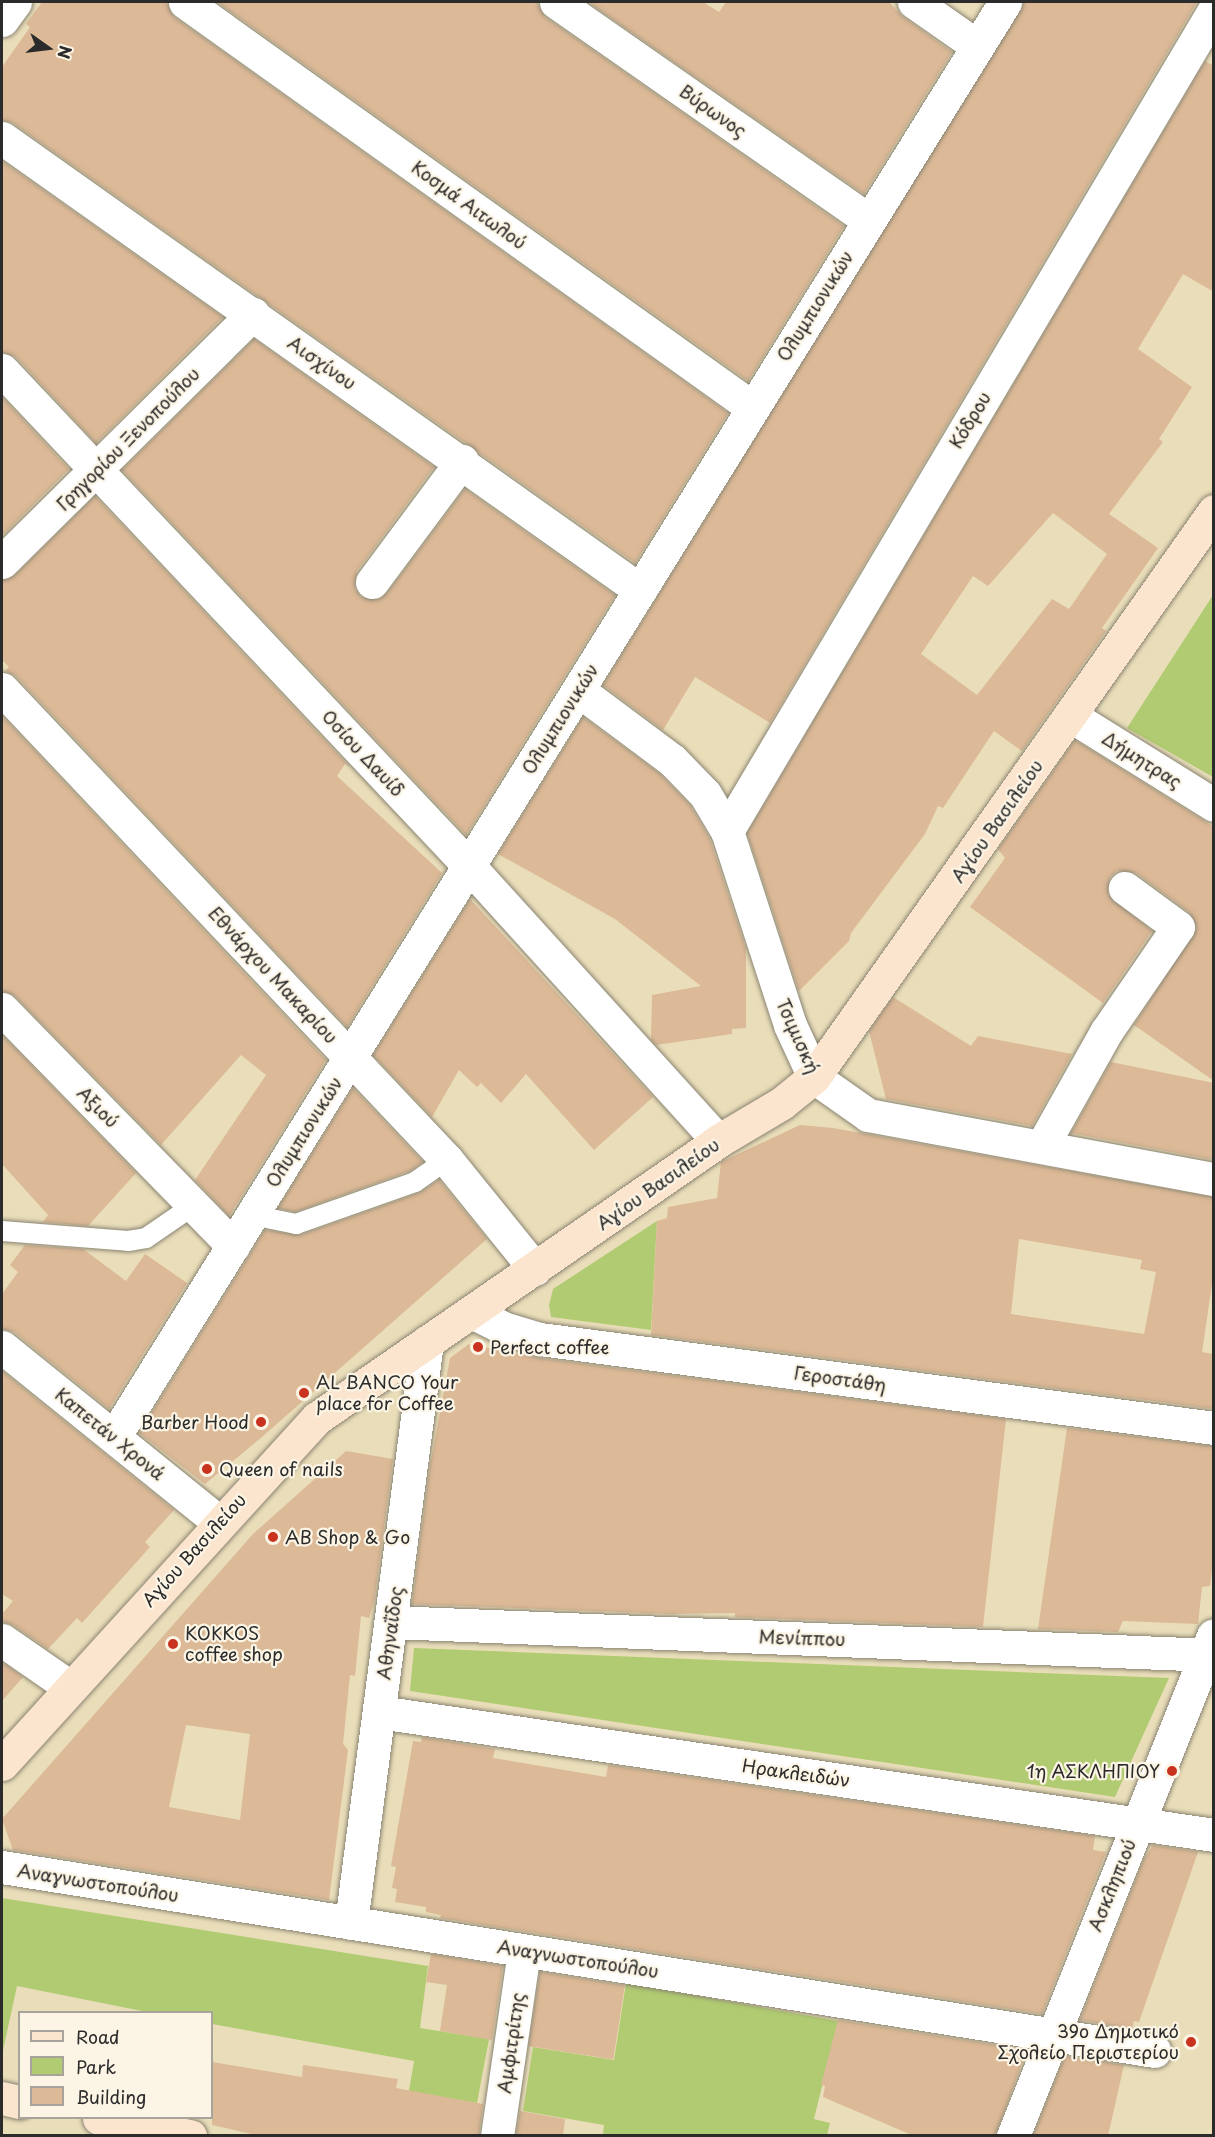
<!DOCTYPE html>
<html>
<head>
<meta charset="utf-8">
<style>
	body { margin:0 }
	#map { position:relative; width:1215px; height:2137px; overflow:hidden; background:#eadeba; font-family:"Playpen Sans",sans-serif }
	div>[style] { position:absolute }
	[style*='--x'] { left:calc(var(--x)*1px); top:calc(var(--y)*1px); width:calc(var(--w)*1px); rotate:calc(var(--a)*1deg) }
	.green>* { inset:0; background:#b0cb71 }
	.building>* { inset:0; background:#dcb997; transform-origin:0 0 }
	.roads { filter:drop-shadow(0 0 2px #8a8472) drop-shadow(0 0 2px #8a8472) }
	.lane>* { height:20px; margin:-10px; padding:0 10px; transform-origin:10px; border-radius:10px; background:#fff }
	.street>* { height:33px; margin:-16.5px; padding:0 16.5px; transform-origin:16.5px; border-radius:16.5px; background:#fff }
	.secondary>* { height:33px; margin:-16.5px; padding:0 16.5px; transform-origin:16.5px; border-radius:16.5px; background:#fce5cf }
	.dots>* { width:16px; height:16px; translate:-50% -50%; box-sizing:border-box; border:3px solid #fcf5e5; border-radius:50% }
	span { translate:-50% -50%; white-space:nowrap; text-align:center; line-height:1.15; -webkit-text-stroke:4.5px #fcf5e5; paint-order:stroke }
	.street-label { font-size:18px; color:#2b2b2b }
	.poi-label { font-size:18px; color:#2b2b2b }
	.left { translate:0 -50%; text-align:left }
	.right { translate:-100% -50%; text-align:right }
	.frame { position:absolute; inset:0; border:3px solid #2b2b2b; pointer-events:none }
	.legend { position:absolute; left:18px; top:2011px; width:195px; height:108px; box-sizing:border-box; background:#fcf5e5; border:2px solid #a8a49b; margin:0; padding:8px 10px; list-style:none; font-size:18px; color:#2b2b2b }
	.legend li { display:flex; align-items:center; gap:12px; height:30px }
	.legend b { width:30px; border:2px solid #a8a49b }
	.north { position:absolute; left:18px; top:18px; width:60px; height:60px; -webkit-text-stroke:4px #fcf5e5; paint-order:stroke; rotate:104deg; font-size:16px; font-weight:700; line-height:24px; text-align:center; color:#2b2b2b }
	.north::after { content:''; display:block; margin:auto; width:21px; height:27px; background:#2b2b2b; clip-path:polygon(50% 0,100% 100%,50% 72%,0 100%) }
</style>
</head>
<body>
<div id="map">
	<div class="green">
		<div style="clip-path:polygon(1213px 595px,1213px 777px,1127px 728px)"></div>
		<div style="clip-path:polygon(657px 1221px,651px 1330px,551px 1317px,549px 1305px,553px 1289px)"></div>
		<div style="clip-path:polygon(414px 1648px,1169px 1678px,1115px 1797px,410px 1691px)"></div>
		<div style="clip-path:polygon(2px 1898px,428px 1966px,420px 2028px,489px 2039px,477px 2103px,409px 2091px,414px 2061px,212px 2024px,212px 2012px,147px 2012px,17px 1986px,2px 2055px)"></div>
		<div style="clip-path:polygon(626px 1983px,838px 2021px,814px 2119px,830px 2123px,827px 2135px,603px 2135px,604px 2125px,523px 2111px,533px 2047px,614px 2060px)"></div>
	</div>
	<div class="building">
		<div style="clip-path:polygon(42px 2px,166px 2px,174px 17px,728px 413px,635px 563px,13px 123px,2px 120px,2px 67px,30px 27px,26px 24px)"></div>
		<div style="clip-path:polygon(217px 2px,537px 2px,545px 17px,844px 226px,748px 381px)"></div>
		<div style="clip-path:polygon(588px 2px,703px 2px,719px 12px,726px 2px,889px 2px,903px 17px,952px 52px,864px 194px)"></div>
		<div style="clip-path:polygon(1024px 2px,1197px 2px,770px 723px,695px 677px,663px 730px,603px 685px)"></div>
		<div style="clip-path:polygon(evenodd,1205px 61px,1214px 66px,1214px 292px,1183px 274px,1138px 349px,1192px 387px,1159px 439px,1163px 442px,1109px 514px,1158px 548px,1102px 628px,1106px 631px,1022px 751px,994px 731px,943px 808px,938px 806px,925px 834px,851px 933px,849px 941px,799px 991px,747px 833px,1205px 61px,1053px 513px,1107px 554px,1069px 609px,1052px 599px,977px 695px,921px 654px,973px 576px,988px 586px,1053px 513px)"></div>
		<div style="clip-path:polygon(2px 161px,223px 317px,96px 443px,16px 357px,2px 352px)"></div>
		<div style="clip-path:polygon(254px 339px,434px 467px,357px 571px,355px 589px,361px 597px,379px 599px,387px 593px,465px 489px,615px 595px,466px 835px,122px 470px)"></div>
		<div style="clip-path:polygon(2px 397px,69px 469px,2px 536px)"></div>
		<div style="clip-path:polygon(95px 496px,350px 767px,345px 764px,337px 776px,442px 873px,347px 1027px,16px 676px,5px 671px,9px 667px,2px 660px,2px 580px,15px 575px)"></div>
		<div style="clip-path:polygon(2px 716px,326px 1060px,229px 1216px,195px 1180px,266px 1075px,241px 1055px,161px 1145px,15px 996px,2px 991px)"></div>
		<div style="clip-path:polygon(583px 717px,660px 774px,690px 805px,710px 839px,746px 949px,746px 1028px,732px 1029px,732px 1034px,656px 1045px,651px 1040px,652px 995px,701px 986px,615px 919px,498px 854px)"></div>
		<div style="clip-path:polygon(1075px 740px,1214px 827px,1214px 1081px,1134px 1025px,1197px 928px,1189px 912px,1136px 873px,1117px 871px,1110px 877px,1108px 895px,1152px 931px,1103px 1003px,970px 907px,1005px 858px,998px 849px)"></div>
		<div style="clip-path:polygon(470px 899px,653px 1097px,594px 1150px,526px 1074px,501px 1103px,481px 1083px,477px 1087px,459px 1070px,432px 1117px,373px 1055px)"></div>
		<div style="clip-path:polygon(893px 997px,971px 1046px,978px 1036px,1072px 1054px,1032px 1126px,886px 1099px,869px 1031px)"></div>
		<div style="clip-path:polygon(2px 1035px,136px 1173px,88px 1226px,43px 1222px,48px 1215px,2px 1164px)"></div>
		<div style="clip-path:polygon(1111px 1062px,1214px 1083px,1214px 1160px,1071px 1133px)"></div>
		<div style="clip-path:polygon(353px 1088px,423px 1162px,410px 1171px,295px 1212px,278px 1208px)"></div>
		<div style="clip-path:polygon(evenodd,800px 1125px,833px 1128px,1214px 1197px,1214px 1271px,1202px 1352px,1214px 1354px,1214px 1409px,651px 1335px,657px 1221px,667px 1218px,668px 1207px,717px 1198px,721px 1162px,800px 1125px,1019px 1239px,1142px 1260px,1140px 1269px,1156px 1272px,1144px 1334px,1011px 1314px,1019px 1239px)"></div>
		<div style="clip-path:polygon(439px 1180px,487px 1239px,262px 1437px,205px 1484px,139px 1433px,265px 1230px,300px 1235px,419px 1193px)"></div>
		<div style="clip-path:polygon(25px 1245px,83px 1249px,126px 1281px,145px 1254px,187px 1283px,109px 1409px,14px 1332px,2px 1329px,2px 1294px,18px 1272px,10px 1265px)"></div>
		<div style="clip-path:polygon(469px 1344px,538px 1358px,1006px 1419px,983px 1627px,735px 1617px,735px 1613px,671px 1614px,412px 1604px,430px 1466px,450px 1358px)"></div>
		<div style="clip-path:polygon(2px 1371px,174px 1510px,145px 1542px,150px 1547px,82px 1623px,77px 1618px,48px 1649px,13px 1625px,2px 1622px,2px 1614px,13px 1601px,2px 1594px)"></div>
		<div style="clip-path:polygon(1067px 1428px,1214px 1446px,1214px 1554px,1210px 1586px,1202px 1587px,1198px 1624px,1123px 1621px,1118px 1632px,1038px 1629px)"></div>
		<div style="clip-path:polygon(evenodd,346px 1451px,393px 1459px,374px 1603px,369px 1618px,361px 1616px,355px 1676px,350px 1675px,343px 1744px,348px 1750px,329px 1900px,13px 1850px,2px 1819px,253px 1534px,346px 1451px,186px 1725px,250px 1734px,240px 1820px,169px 1807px,186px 1725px)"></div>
		<div style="clip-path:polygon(2px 1662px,23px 1677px,2px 1701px)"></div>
		<div style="clip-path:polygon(422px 1737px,495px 1749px,493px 1758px,606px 1777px,608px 1765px,1095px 1836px,1093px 1850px,1106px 1852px,1042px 2014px,440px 1918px,441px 1915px,426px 1912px,426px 1907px,395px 1902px,397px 1889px,392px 1888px,396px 1867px,391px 1866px,413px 1741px,421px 1742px)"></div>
		<div style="clip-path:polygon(1153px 1845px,1198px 1852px,1139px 2022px,1134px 2021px,1132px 2029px,1080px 2020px,1144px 1859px)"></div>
		<div style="clip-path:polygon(431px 1954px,503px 1966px,492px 2040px,440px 2031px,447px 1985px,426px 1982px)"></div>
		<div style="left:540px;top:1972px;width:86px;height:75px;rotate:9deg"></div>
		<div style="clip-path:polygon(838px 2020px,1027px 2050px,995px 2136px,914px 2136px,823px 2097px,825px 2086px,821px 2085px)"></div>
		<div style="clip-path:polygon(1065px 2056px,1124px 2065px,1108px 2136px,1033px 2136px)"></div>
		<div style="clip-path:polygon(212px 2062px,302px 2077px,303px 2065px,398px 2079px,396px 2088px,483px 2104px,479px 2136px,260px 2136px,212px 2125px)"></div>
		<div style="clip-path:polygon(520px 2111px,565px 2119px,563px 2136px,516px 2136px)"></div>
	</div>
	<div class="roads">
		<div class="lane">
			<div style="--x:252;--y:1215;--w:45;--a:11.6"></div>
			<div style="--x:296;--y:1224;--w:126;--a:-19.4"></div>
			<div style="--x:415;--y:1182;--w:39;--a:-35"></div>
			<div style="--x:2;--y:1231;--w:126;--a:4.5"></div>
			<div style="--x:128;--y:1241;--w:18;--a:-9"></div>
			<div style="--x:146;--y:1238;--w:58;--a:-34.5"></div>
		</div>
		<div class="street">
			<div style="--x:185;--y:2;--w:698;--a:35.56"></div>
			<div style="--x:556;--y:2;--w:381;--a:34.9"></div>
			<div style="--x:914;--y:2;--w:77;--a:34.9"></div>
			<div style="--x:2;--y:20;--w:22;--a:-54"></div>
			<div style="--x:2;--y:138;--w:782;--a:35.32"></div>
			<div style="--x:2;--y:370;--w:681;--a:46.72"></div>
			<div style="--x:469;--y:866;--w:371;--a:47.8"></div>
			<div style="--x:2;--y:562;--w:353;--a:-44.7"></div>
			<div style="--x:372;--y:582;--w:151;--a:-53.4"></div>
			<div style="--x:2;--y:689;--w:648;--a:46.63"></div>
			<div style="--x:447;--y:1160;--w:140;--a:51.1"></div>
			<div style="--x:578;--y:690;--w:117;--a:36.7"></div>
			<div style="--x:672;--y:760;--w:47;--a:45.9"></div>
			<div style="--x:705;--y:794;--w:43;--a:59.3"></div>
			<div style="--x:727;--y:831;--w:204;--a:72"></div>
			<div style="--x:790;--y:1025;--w:57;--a:65.2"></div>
			<div style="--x:814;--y:1077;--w:66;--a:35.1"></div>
			<div style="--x:868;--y:1115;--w:352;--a:10.5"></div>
			<div style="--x:1071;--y:716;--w:168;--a:31.9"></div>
			<div style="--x:727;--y:831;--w:955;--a:-59.32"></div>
			<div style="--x:2;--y:1009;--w:331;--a:45.7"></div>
			<div style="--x:1042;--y:1146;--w:131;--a:-60.7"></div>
			<div style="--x:1106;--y:1032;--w:127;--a:-55.6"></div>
			<div style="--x:1178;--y:927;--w:66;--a:-143.7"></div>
			<div style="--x:472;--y:1312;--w:35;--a:27"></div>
			<div style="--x:503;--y:1328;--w:39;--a:17"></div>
			<div style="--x:540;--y:1339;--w:680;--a:7.52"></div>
			<div style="--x:2;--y:1347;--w:279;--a:38.9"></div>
			<div style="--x:114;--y:1437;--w:1689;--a:-58.16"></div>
			<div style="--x:391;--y:1622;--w:824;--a:2.3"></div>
			<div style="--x:2;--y:1640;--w:83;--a:34.7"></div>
			<div style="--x:379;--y:1712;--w:844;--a:8.38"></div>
			<div style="--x:2;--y:1867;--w:1167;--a:9.07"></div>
			<div style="--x:351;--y:1923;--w:586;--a:-82.55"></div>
			<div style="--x:497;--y:2136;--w:187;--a:-81.7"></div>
			<div style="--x:1013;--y:2136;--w:539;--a:-68.2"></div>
		</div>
		<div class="secondary">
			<div style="--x:2;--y:1764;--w:468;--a:-47.7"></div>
			<div style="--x:317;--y:1418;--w:487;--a:-34.6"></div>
			<div style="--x:718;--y:1141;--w:74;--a:-30.7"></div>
			<div style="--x:782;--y:1103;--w:41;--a:-39.1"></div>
			<div style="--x:814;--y:1077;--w:693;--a:-54.75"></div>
			<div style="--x:2;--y:2098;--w:18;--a:13"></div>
			<div style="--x:99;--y:2118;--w:93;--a:11.2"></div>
		</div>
	</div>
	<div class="dots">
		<div style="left:478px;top:1347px;background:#c8321e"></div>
		<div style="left:304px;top:1393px;background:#c8321e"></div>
		<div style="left:261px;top:1422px;background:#c8321e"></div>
		<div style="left:207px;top:1469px;background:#c8321e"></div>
		<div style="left:273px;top:1537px;background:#c8321e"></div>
		<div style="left:173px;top:1644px;background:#c8321e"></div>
		<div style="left:1172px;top:1771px;background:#c8321e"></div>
		<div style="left:1191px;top:2042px;background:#c8321e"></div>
	</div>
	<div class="street-label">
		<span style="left:713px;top:111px;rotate:35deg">Βύρωνος</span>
		<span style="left:469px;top:205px;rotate:36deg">Κοσμά Αιτωλού</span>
		<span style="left:815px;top:306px;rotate:-58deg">Ολυμπιονικών</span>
		<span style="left:322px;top:363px;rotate:35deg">Αισχίνου</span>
		<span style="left:970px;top:420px;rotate:-59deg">Κόδρου</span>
		<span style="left:128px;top:439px;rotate:-45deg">Γρηγορίου Ξενοπούλου</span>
		<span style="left:560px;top:719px;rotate:-58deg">Ολυμπιονικών</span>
		<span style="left:363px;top:753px;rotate:47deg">Οσίου Δαυίδ</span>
		<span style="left:1142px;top:760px;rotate:32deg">Δήμητρας</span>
		<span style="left:997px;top:821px;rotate:-55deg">Αγίου Βασιλείου</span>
		<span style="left:273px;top:975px;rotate:47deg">Εθνάρχου Μακαρίου</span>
		<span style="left:798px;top:1036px;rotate:66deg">Τσιμισκή</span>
		<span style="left:98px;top:1107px;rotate:45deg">Αξιού</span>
		<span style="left:304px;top:1132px;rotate:-58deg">Ολυμπιονικών</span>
		<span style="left:658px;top:1184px;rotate:-35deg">Αγίου Βασιλείου</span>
		<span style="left:840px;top:1379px;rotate:8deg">Γεροστάθη</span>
		<span style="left:110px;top:1434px;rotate:39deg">Καπετάν Χρονά</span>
		<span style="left:194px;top:1550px;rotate:-48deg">Αγίου Βασιλείου</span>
		<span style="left:390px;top:1633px;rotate:-82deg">Αθηναΐδος</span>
		<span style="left:802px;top:1638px;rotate:2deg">Μενίππου</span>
		<span style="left:796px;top:1773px;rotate:8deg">Ηρακλειδών</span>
		<span style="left:98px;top:1883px;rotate:9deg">Αναγνωστοπούλου</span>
		<span style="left:1112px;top:1885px;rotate:-68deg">Ασκληπιού</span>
		<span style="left:578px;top:1959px;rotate:9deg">Αναγνωστοπούλου</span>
		<span style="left:511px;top:2043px;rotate:-82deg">Αμφιτρίτης</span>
	</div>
	<div class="poi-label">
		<span class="left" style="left:490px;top:1347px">Perfect coffee</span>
		<span class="left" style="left:316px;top:1393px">AL BANCO Your<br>place for Coffee</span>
		<span class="right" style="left:249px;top:1422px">Barber Hood</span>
		<span class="left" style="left:219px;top:1469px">Queen of nails</span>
		<span class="left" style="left:285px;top:1537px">AB Shop &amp; Go</span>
		<span class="left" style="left:185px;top:1644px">KOKKOS<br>coffee shop</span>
		<span class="right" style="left:1160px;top:1771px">1η ΑΣΚΛΗΠΙΟΥ</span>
		<span class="right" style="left:1179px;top:2042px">39ο Δημοτικό<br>Σχολείο Περιστερίου</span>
	</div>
	<div class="frame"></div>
	<ul class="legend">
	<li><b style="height:8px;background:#fce5cf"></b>Road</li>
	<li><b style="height:16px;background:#b0cb71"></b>Park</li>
	<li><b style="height:16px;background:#dcb997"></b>Building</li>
	</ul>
	<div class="north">N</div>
</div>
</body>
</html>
